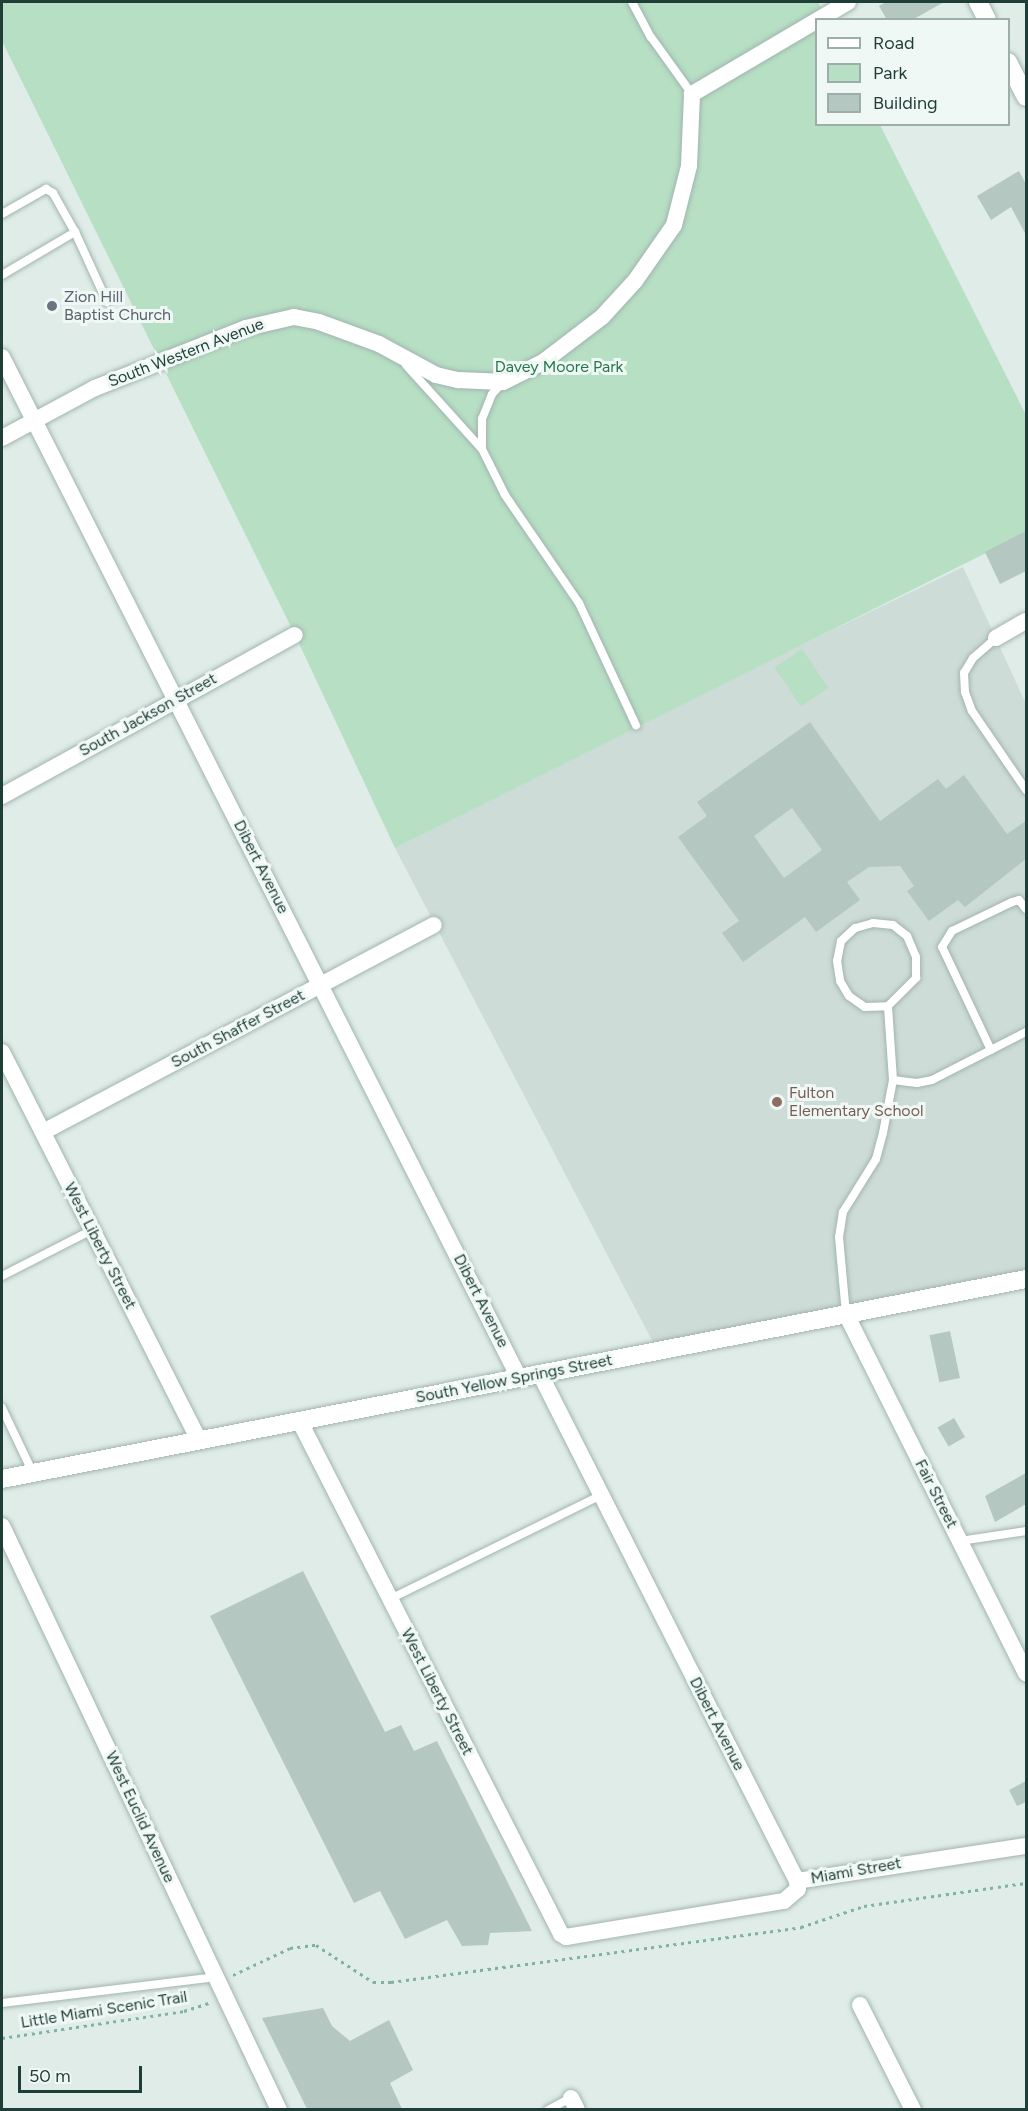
<!DOCTYPE html>
<html>
<head>
<meta charset="utf-8">
<style>
	body { margin:0 }
	#map { position:relative; width:1028px; height:2111px; overflow:hidden; background:#dfece7; font-family:Figtree,sans-serif }
	div>[style] { position:absolute }
	[style*='--x'] { left:calc(var(--x)*1px); top:calc(var(--y)*1px); width:calc(var(--w)*1px); rotate:calc(var(--a)*1deg) }
	.built>* { inset:0; background:#cddcd6 }
	.green>* { inset:0; background:#b6dfc4; transform-origin:0 0 }
	.building>* { inset:0; background:#b4c7c1; transform-origin:0 0 }
	.path>* { height:3px; margin-top:-1.5px; transform-origin:0; background:repeating-linear-gradient(90deg,#7db2a6 0 3px,transparent 0 7.5px) }
	.roads { filter:drop-shadow(0 0 2px #a2b4af) drop-shadow(0 0 2px #a2b4af) }
	.lane>* { height:8px; margin:-4px; padding:0 4px; transform-origin:4px; border-radius:4px; background:#fff }
	.street>* { height:16px; margin:-8px; padding:0 8px; transform-origin:8px; border-radius:8px; background:#fff }
	.secondary>* { height:18px; margin:-9px; padding:0 9px; transform-origin:9px; border-radius:9px; background:#fff }
	.dots>* { width:16px; height:16px; translate:-50% -50%; box-sizing:border-box; border:3px solid #f0f8f5; border-radius:50% }
	span { translate:-50% -50%; white-space:nowrap; text-align:center; line-height:1.15; -webkit-text-stroke:6px #f0f8f5; paint-order:stroke }
	.worship-label { font-size:16px; color:#5b616d }
	.left { translate:0 -50%; text-align:left }
	.street-label { font-size:16px; color:#1f3e38 }
	.park-label { font-size:16px; color:#25784c }
	.education-label { font-size:16px; color:#785e54 }
	.frame { position:absolute; inset:0; border:3px solid #1f3e38; pointer-events:none }
	.legend { position:absolute; left:815px; top:18px; width:195px; height:108px; box-sizing:border-box; background:#f0f8f5; border:2px solid #9caea9; margin:0; padding:8px 10px; list-style:none; font-size:18px; color:#1f3e38 }
	.legend li { display:flex; align-items:center; gap:12px; height:30px }
	.legend b { width:30px; border:2px solid #9caea9 }
	.scale { position:absolute; left:18px; top:2066px; width:124px; height:27px; box-sizing:border-box; border:3px solid #1f3e38; border-top:0; padding-left:8px; font-size:18px; line-height:21px; white-space:nowrap; color:#1f3e38; -webkit-text-stroke:4px #f0f8f5; paint-order:stroke }
</style>
</head>
<body>
<div id="map">
	<div class="built">
		<div style="clip-path:polygon(963px 567px,1026px 704px,1026px 1279px,658px 1352px,395px 848px,636px 725px)"></div>
	</div>
	<div class="green">
		<div style="clip-path:polygon(2px 2px,818px 2px,827px 19px,816px 20px,816px 124px,880px 125px,1026px 415px,1026px 533px,395px 848px,295px 635px,2px 41px)"></div>
		<div style="left:802px;top:649px;width:47px;height:33px;rotate:56deg"></div>
	</div>
	<div class="building">
		<div style="clip-path:polygon(886px 2px,944px 2px,912px 20px,887px 20px,879px 6px)"></div>
		<div style="clip-path:polygon(1019px 171px,1026px 184px,1026px 235px,1011px 207px,991px 220px,977px 196px)"></div>
		<div style="clip-path:polygon(1026px 531px,1026px 571px,1000px 584px,985px 552px)"></div>
		<div style="clip-path:polygon(evenodd,810px 722px,880px 821px,938px 779px,946px 789px,964px 775px,1007px 834px,1026px 821px,1026px 859px,965px 907px,958px 900px,929px 921px,907px 891px,914px 886px,900px 866px,869px 867px,847px 882px,860px 900px,816px 932px,805px 917px,743px 962px,722px 933px,739px 921px,678px 837px,707px 816px,697px 802px,810px 722px,792px 808px,822px 850px,784px 878px,754px 836px,792px 808px)"></div>
		<div style="left:950px;top:1331px;width:48px;height:21px;rotate:78deg"></div>
		<div style="left:954px;top:1418px;width:22px;height:19px;rotate:60deg"></div>
		<div style="clip-path:polygon(1026px 1473px,1026px 1504px,995px 1522px,985px 1496px)"></div>
		<div style="clip-path:polygon(303px 1571px,385px 1732px,401px 1725px,414px 1751px,437px 1741px,532px 1931px,490px 1933px,488px 1945px,462px 1946px,447px 1920px,405px 1939px,380px 1891px,354px 1903px,210px 1616px)"></div>
		<div style="clip-path:polygon(1026px 1781px,1026px 1802px,1017px 1806px,1009px 1790px)"></div>
		<div style="clip-path:polygon(323px 2008px,332px 2026px,350px 2041px,389px 2020px,413px 2070px,390px 2083px,402px 2109px,307px 2109px,262px 2018px)"></div>
	</div>
	<div class="path">
		<div style="--x:233;--y:1975;--w:63;--a:-25.3"></div>
		<div style="--x:290;--y:1948;--w:26;--a:-7"></div>
		<div style="--x:316;--y:1945;--w:68;--a:33"></div>
		<div style="--x:373;--y:1982;--w:18;--a:0"></div>
		<div style="--x:391;--y:1982;--w:414;--a:-7.6"></div>
		<div style="--x:801;--y:1927;--w:66;--a:-18.4"></div>
		<div style="--x:864;--y:1906;--w:164;--a:-8.1"></div>
		<div style="--x:2;--y:2038;--w:184;--a:-8.4"></div>
		<div style="--x:184;--y:2011;--w:26;--a:-18"></div>
	</div>
	<div class="roads">
		<div class="lane">
			<div style="--x:632;--y:2;--w:40;--a:62"></div>
			<div style="--x:651;--y:37;--w:70;--a:54.3"></div>
			<div style="--x:2;--y:214;--w:51;--a:-29.6"></div>
			<div style="--x:46;--y:189;--w:8;--a:30"></div>
			<div style="--x:53;--y:193;--w:45;--a:60.6"></div>
			<div style="--x:2;--y:275;--w:85;--a:-30.5"></div>
			<div style="--x:75;--y:232;--w:77;--a:65.4"></div>
			<div style="--x:406;--y:365;--w:113;--a:47.9"></div>
			<div style="--x:482;--y:449;--w:51;--a:63.4"></div>
			<div style="--x:505;--y:495;--w:131;--a:55.6"></div>
			<div style="--x:579;--y:603;--w:135;--a:65"></div>
			<div style="--x:482;--y:446;--w:27;--a:-90"></div>
			<div style="--x:482;--y:419;--w:27;--a:-68"></div>
			<div style="--x:492;--y:394;--w:16;--a:-47"></div>
			<div style="--x:996;--y:638;--w:30;--a:139"></div>
			<div style="--x:973;--y:658;--w:17;--a:121"></div>
			<div style="--x:964;--y:673;--w:19;--a:87"></div>
			<div style="--x:965;--y:692;--w:20;--a:70"></div>
			<div style="--x:972;--y:711;--w:96;--a:55.6"></div>
			<div style="--x:991;--y:1050;--w:114;--a:-115.4"></div>
			<div style="--x:942;--y:947;--w:19;--a:-58"></div>
			<div style="--x:952;--y:931;--w:67;--a:-25.8"></div>
			<div style="--x:1012;--y:902;--w:7;--a:-16"></div>
			<div style="--x:1019;--y:900;--w:11;--a:52"></div>
			<div style="--x:893;--y:1080;--w:24;--a:7"></div>
			<div style="--x:917;--y:1083;--w:15;--a:-11"></div>
			<div style="--x:932;--y:1080;--w:106;--a:-27.1"></div>
			<div style="--x:2;--y:1276;--w:101;--a:-27.1"></div>
			<div style="--x:846;--y:1314;--w:77;--a:-95.2"></div>
			<div style="--x:839;--y:1237;--w:25;--a:-81"></div>
			<div style="--x:843;--y:1212;--w:62;--a:-58.1"></div>
			<div style="--x:876;--y:1159;--w:27;--a:-75"></div>
			<div style="--x:883;--y:1133;--w:54;--a:-79.3"></div>
			<div style="--x:893;--y:1080;--w:74;--a:-93.9"></div>
			<div style="--x:888;--y:1006;--w:40;--a:-45"></div>
			<div style="--x:916;--y:978;--w:21;--a:-90"></div>
			<div style="--x:916;--y:957;--w:23;--a:-113"></div>
			<div style="--x:907;--y:936;--w:18;--a:-142"></div>
			<div style="--x:893;--y:925;--w:20;--a:-174"></div>
			<div style="--x:873;--y:923;--w:19;--a:164"></div>
			<div style="--x:855;--y:928;--w:19;--a:137"></div>
			<div style="--x:841;--y:941;--w:20;--a:101"></div>
			<div style="--x:837;--y:961;--w:20;--a:81"></div>
			<div style="--x:840;--y:981;--w:17;--a:59"></div>
			<div style="--x:849;--y:996;--w:19;--a:35"></div>
			<div style="--x:865;--y:1007;--w:23;--a:-2"></div>
			<div style="--x:2;--y:1408;--w:72;--a:64.5"></div>
			<div style="--x:960;--y:1541;--w:67;--a:-8.6"></div>
			<div style="--x:390;--y:1599;--w:235;--a:-26.2"></div>
			<div style="--x:2;--y:2003;--w:216;--a:-6.9"></div>
			<div style="--x:548;--y:2110;--w:26;--a:-28"></div>
		</div>
		<div class="street">
			<div style="--x:2;--y:357;--w:1144;--a:63.14"></div>
			<div style="--x:2;--y:438;--w:106;--a:-28.3"></div>
			<div style="--x:95;--y:388;--w:162;--a:-21.7"></div>
			<div style="--x:246;--y:328;--w:49;--a:-12.9"></div>
			<div style="--x:294;--y:317;--w:25;--a:11"></div>
			<div style="--x:319;--y:322;--w:64;--a:20.1"></div>
			<div style="--x:379;--y:344;--w:65;--a:28.5"></div>
			<div style="--x:436;--y:375;--w:23;--a:13"></div>
			<div style="--x:458;--y:380;--w:45;--a:2.5"></div>
			<div style="--x:503;--y:382;--w:45;--a:-26.6"></div>
			<div style="--x:543;--y:362;--w:74;--a:-37.3"></div>
			<div style="--x:602;--y:317;--w:49;--a:-47.5"></div>
			<div style="--x:635;--y:281;--w:68;--a:-55.1"></div>
			<div style="--x:674;--y:225;--w:61;--a:-75.7"></div>
			<div style="--x:689;--y:166;--w:72;--a:-87.6"></div>
			<div style="--x:692;--y:94;--w:181;--a:-30.5"></div>
			<div style="--x:996;--y:638;--w:34;--a:-30"></div>
			<div style="--x:2;--y:796;--w:334;--a:-28.8"></div>
			<div style="--x:2;--y:1052;--w:435;--a:63.1"></div>
			<div style="--x:43;--y:1132;--w:442;--a:-27.9"></div>
			<div style="--x:846;--y:1314;--w:402;--a:63.4"></div>
			<div style="--x:299;--y:1420;--w:577;--a:62.99"></div>
			<div style="--x:561;--y:1934;--w:6;--a:31"></div>
			<div style="--x:566;--y:1937;--w:221;--a:-9.4"></div>
			<div style="--x:784;--y:1901;--w:18;--a:-41"></div>
			<div style="--x:798;--y:1889;--w:8;--a:-97"></div>
			<div style="--x:797;--y:1881;--w:568;--a:-116.88"></div>
			<div style="--x:2;--y:1526;--w:646;--a:64.62"></div>
			<div style="--x:797;--y:1881;--w:232;--a:-8.7"></div>
			<div style="--x:860;--y:2005;--w:118;--a:63.2"></div>
			<div style="--x:571;--y:2098;--w:13;--a:63"></div>
		</div>
		<div class="secondary">
			<div style="--x:978;--y:2;--w:20;--a:63"></div>
			<div style="--x:1008;--y:62;--w:39;--a:63"></div>
			<div style="--x:2;--y:1479;--w:1043;--a:-11.05"></div>
		</div>
	</div>
	<div class="dots">
		<div style="left:52px;top:306px;background:#6b7280"></div>
		<div style="left:777px;top:1102px;background:#8d6e63"></div>
	</div>
	<div class="worship-label">
		<span class="left" style="left:64px;top:306px">Zion Hill<br>Baptist Church</span>
	</div>
	<div class="street-label">
		<span style="left:186px;top:353px;rotate:-21deg">South Western Avenue</span>
		<span style="left:148px;top:715px;rotate:-29deg">South Jackson Street</span>
		<span style="left:261px;top:867px;rotate:63deg">Dibert Avenue</span>
		<span style="left:238px;top:1029px;rotate:-28deg">South Shaffer Street</span>
		<span style="left:100px;top:1246px;rotate:63deg">West Liberty Street</span>
		<span style="left:481px;top:1301px;rotate:63deg">Dibert Avenue</span>
		<span style="left:514px;top:1379px;rotate:-11deg">South Yellow Springs Street</span>
		<span style="left:936px;top:1494px;rotate:63deg">Fair Street</span>
		<span style="left:437px;top:1692px;rotate:63deg">West Liberty Street</span>
		<span style="left:717px;top:1724px;rotate:63deg">Dibert Avenue</span>
		<span style="left:140px;top:1817px;rotate:65deg">West Euclid Avenue</span>
		<span style="left:856px;top:1871px;rotate:-10deg">Miami Street</span>
		<span style="left:104px;top:2010px;rotate:-9deg">Little Miami Scenic Trail</span>
	</div>
	<div class="park-label">
		<span style="left:559px;top:367px">Davey Moore Park</span>
	</div>
	<div class="education-label">
		<span class="left" style="left:789px;top:1102px">Fulton<br>Elementary School</span>
	</div>
	<div class="frame"></div>
	<ul class="legend">
	<li><b style="height:8px;background:#fff"></b>Road</li>
	<li><b style="height:16px;background:#b6dfc4"></b>Park</li>
	<li><b style="height:16px;background:#b4c7c1"></b>Building</li>
	</ul>
	<div class="scale">50 m</div>
</div>
</body>
</html>
